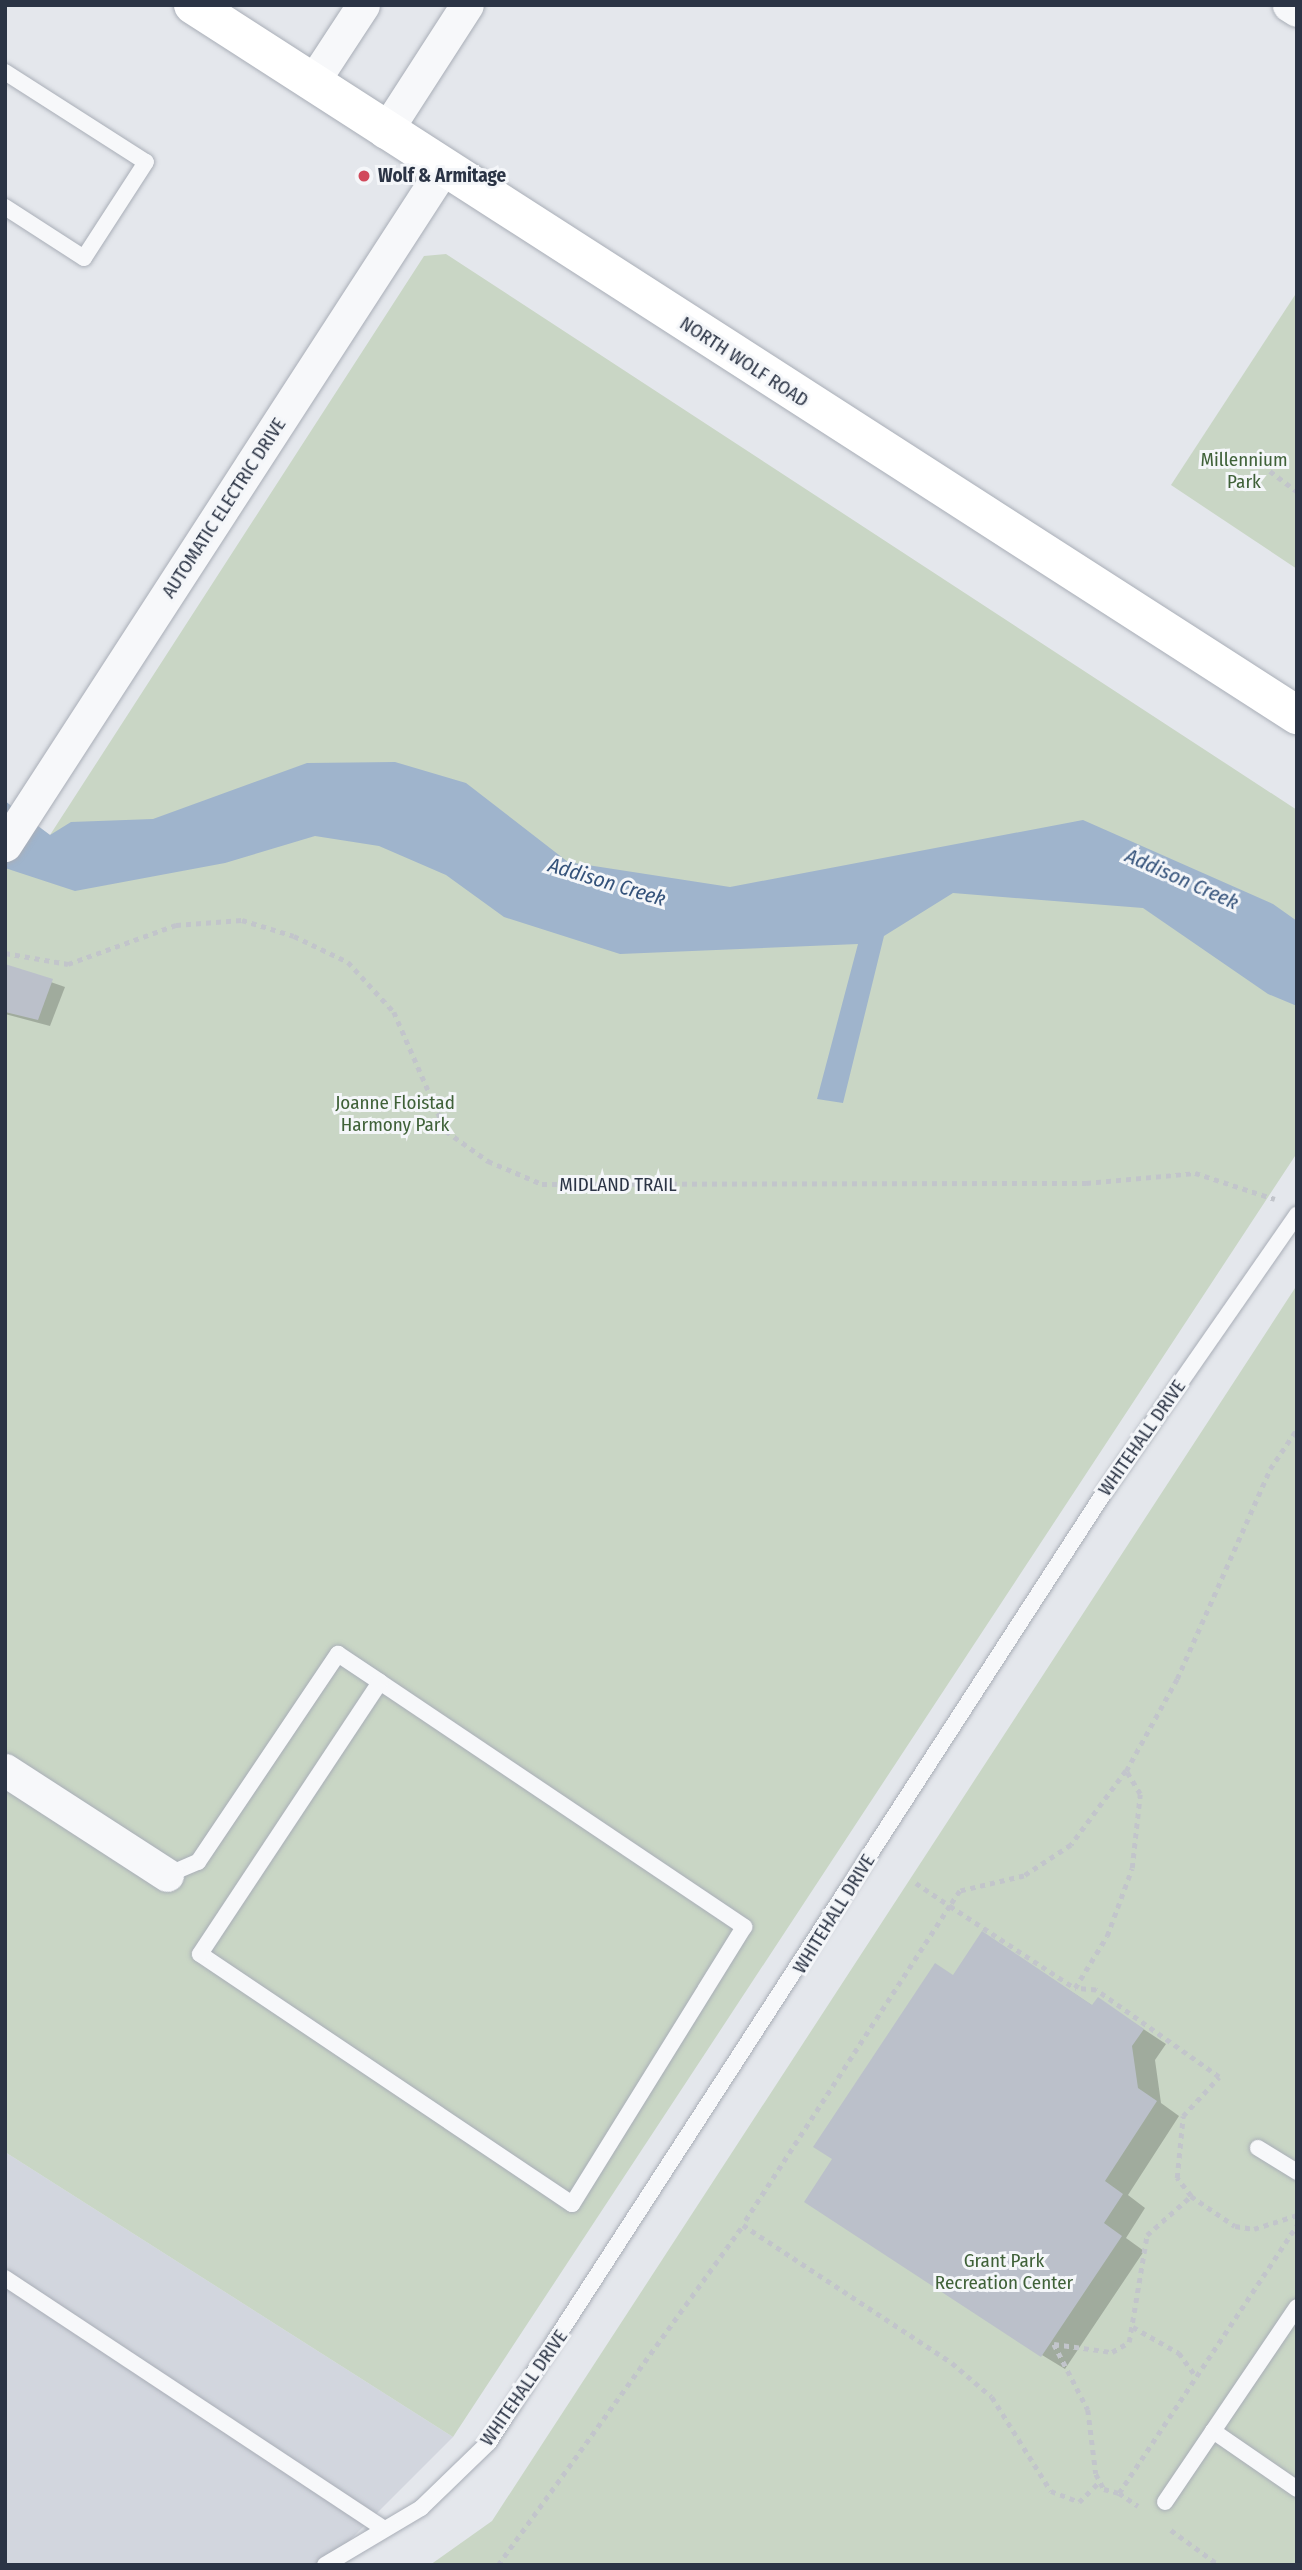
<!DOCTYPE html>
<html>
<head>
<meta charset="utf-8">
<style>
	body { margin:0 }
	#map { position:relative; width:1302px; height:2570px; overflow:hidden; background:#e4e7ec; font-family:"Fira Sans Condensed",sans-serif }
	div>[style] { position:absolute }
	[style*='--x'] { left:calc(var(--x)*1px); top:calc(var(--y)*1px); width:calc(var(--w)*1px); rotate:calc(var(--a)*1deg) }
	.built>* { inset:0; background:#d2d6de }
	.green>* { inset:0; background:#c9d6c5 }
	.water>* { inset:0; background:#9fb4cc }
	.shadow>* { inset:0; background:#0003 }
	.building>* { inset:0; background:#bbc0ca }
	.path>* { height:4.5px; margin-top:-2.25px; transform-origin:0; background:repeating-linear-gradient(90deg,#c2c5cb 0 5px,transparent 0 10px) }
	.roads { filter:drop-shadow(0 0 2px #a9aeb7) drop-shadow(0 0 2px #a9aeb7) }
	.service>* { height:16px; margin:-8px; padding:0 8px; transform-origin:8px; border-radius:8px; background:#f7f8fa }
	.minor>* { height:33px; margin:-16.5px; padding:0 16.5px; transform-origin:16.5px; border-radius:16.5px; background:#f7f8fa }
	.secondary>* { height:38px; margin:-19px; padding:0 19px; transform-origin:19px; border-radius:19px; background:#fff }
	.dots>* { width:19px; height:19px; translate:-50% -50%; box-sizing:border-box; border:4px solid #f4f6f9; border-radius:50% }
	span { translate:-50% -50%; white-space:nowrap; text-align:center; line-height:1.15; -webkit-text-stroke:6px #f4f6f9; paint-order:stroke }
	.poi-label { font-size:19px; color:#2b3445; font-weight:700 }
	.left { translate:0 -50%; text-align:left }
	.street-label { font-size:19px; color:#2b3445 }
	.park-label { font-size:19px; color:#3f6138 }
	.water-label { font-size:21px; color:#34527a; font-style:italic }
	.frame { position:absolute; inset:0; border:7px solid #2b3445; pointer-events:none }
</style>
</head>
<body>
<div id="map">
	<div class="built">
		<div style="clip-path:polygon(5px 2152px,453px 2437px,325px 2565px,5px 2565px)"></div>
	</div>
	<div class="green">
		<div style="clip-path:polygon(446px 254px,1297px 810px,1297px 1153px,453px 2437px,5px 2152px,5px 805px,50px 835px,424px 256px)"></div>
		<div style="clip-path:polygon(1297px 292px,1297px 569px,1171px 485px)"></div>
		<div style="clip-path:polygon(1297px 1285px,1297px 2565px,430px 2565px,492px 2521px)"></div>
	</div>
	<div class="water">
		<div style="clip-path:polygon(395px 762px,466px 783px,568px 862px,730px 887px,1083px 820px,1273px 904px,1297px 921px,1297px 1006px,1268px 994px,1143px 908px,953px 893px,884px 936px,843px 1103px,817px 1099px,858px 944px,620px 954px,504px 917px,446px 875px,379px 846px,315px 836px,225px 863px,75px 891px,5px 868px,5px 801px,50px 835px,71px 822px,153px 819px,307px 763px)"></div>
	</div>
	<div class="shadow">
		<div style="clip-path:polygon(5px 966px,65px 987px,50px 1026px,5px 1014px)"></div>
		<div style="clip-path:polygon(983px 1933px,1093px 2006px,1098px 1999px,1166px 2044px,1155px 2060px,1161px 2103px,1179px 2116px,1128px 2195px,1145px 2208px,1126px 2238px,1144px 2251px,1065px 2369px,1042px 2355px,954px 1976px)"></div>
	</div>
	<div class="building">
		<div style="clip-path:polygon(5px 964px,53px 979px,38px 1020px,5px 1012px)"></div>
		<div style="clip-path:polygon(982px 1931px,1092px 2005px,1098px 1997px,1144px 2029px,1132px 2046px,1138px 2088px,1157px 2101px,1105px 2181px,1123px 2194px,1104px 2223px,1122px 2236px,1041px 2357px,804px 2202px,832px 2159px,813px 2147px,935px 1963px,953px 1975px)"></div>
	</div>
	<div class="path">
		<div style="--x:1270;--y:471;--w:34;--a:37"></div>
		<div style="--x:5;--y:953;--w:64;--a:9.9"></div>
		<div style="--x:68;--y:964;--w:115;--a:-19.9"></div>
		<div style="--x:176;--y:925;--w:66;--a:-4.3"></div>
		<div style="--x:242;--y:920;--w:54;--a:17.1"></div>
		<div style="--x:294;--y:936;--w:60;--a:25.7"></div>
		<div style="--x:348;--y:962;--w:68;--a:47.4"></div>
		<div style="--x:394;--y:1012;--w:130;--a:66.4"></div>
		<div style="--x:446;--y:1131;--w:52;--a:35.5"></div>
		<div style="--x:488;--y:1161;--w:59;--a:23.1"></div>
		<div style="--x:542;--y:1184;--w:544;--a:-0.11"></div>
		<div style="--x:1086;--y:1183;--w:109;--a:-5.2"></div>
		<div style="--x:1195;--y:1173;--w:84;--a:18"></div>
		<div style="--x:1126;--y:1771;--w:105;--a:-61"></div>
		<div style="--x:1177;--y:1679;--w:230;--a:-66.1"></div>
		<div style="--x:1270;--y:1469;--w:48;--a:-56"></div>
		<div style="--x:916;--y:1883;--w:41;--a:34.1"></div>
		<div style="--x:950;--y:1906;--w:149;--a:33.3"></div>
		<div style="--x:1075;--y:1988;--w:61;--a:-58.4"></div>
		<div style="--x:1107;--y:1936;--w:72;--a:-69.8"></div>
		<div style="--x:1132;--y:1868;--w:74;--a:-83.8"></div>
		<div style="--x:1140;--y:1794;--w:27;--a:-121"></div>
		<div style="--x:1126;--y:1771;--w:92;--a:126.6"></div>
		<div style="--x:1071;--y:1845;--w:56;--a:146.6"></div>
		<div style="--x:1024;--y:1876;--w:66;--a:166.8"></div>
		<div style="--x:960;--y:1891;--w:18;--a:124"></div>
		<div style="--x:950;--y:1906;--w:380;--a:123"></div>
		<div style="--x:743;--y:2225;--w:250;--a:33.4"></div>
		<div style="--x:952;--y:2363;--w:52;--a:40.4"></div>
		<div style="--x:992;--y:2397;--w:111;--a:57.9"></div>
		<div style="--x:1051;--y:2491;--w:30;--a:21"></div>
		<div style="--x:1079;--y:2502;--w:30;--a:-45"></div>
		<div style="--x:1191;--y:2196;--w:53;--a:34.3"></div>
		<div style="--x:1235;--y:2226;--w:19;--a:9"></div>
		<div style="--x:1254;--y:2229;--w:45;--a:-18"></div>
		<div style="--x:1133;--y:2327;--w:53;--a:29.5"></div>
		<div style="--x:1179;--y:2353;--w:29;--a:54"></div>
		<div style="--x:1054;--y:2344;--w:59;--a:7.9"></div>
		<div style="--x:1112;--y:2352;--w:20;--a:-30"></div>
		<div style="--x:1129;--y:2342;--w:109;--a:-80.5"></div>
		<div style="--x:1147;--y:2235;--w:59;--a:-41.6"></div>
		<div style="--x:1191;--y:2196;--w:23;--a:-128"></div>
		<div style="--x:1177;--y:2178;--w:62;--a:-84.5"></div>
		<div style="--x:1183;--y:2116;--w:53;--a:-47.3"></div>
		<div style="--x:1219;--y:2077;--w:151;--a:-144.7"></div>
		<div style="--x:1096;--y:1990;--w:21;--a:-175"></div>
		<div style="--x:1054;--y:2344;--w:74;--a:62.7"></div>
		<div style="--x:1088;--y:2410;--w:64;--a:82.9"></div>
		<div style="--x:1096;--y:2474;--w:17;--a:62"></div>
		<div style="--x:1104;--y:2489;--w:16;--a:15"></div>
		<div style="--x:1119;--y:2493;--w:322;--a:-56.4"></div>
		<div style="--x:1119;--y:2493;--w:23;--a:34"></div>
		<div style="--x:1171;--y:2530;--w:59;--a:36.1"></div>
		<div style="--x:498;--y:2565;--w:419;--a:-54.2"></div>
	</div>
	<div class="roads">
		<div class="service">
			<div style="--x:5;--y:72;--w:167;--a:32.6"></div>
			<div style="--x:146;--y:162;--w:114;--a:122.9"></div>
			<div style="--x:84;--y:258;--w:94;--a:-147.2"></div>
			<div style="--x:167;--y:1875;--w:34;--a:-23"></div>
			<div style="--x:198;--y:1862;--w:251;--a:-56.1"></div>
			<div style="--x:338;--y:1654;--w:50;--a:33.7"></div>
			<div style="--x:380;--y:1682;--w:439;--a:33.9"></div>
			<div style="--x:744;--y:1927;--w:326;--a:121.8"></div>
			<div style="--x:572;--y:2204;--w:448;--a:-146.1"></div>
			<div style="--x:200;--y:1954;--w:326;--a:-56.5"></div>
			<div style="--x:1258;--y:2148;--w:46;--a:31.6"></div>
			<div style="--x:5;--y:2278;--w:453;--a:33.5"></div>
			<div style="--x:1297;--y:2307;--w:150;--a:124.1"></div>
			<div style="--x:1213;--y:2431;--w:102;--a:34.6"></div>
			<div style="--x:1165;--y:2502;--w:86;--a:-55.9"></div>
			<div style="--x:325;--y:2565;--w:112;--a:-30.7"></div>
			<div style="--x:421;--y:2508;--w:95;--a:-44.1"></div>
			<div style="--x:489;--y:2442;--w:1137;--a:-57.06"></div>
			<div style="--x:1107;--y:1488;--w:333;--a:-55.2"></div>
		</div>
		<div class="minor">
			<div style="--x:1289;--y:5;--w:9;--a:32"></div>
			<div style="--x:312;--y:83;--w:93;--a:-56.8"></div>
			<div style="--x:385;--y:132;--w:151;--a:-57.2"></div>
			<div style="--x:5;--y:845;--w:804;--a:-57.08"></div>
			<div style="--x:5;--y:1770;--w:193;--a:32.9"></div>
		</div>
		<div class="secondary">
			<div style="--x:193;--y:5;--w:1313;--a:32.75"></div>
		</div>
	</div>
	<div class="dots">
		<div style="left:364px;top:176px;background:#d1495b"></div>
	</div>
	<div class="poi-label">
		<span class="left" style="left:378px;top:176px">Wolf &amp; Armitage</span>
	</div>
	<div class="street-label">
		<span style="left:744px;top:362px;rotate:33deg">NORTH WOLF ROAD</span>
		<span style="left:224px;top:508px;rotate:-57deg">AUTOMATIC ELECTRIC DRIVE</span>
		<span style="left:618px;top:1185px">MIDLAND TRAIL</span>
		<span style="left:1142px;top:1438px;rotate:-55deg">WHITEHALL DRIVE</span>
		<span style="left:834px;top:1914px;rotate:-58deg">WHITEHALL DRIVE</span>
		<span style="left:524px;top:2388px;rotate:-55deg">WHITEHALL DRIVE</span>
	</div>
	<div class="park-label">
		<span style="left:1244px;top:471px">Millennium<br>Park</span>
		<span style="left:395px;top:1114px">Joanne Floistad<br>Harmony Park</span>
		<span style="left:1004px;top:2272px">Grant Park<br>Recreation Center</span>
	</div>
	<div class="water-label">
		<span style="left:1182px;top:879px;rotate:24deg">Addison Creek</span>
		<span style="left:607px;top:882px;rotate:17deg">Addison Creek</span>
	</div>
	<div class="frame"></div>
</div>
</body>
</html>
